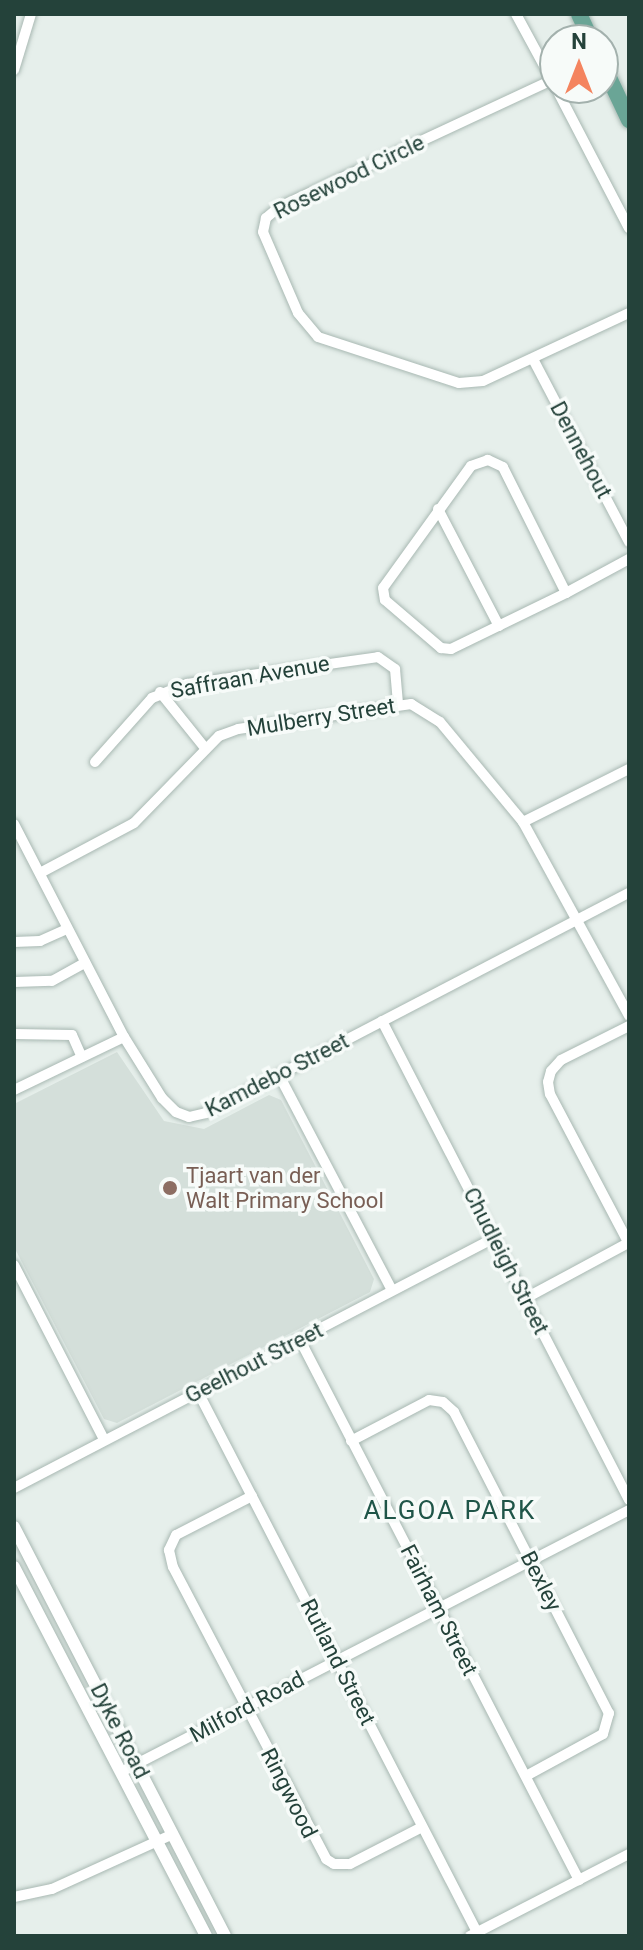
<!DOCTYPE html>
<html>
<head>
<meta charset="utf-8">
<style>
	body { margin:0 }
	#map { position:relative; width:643px; height:1950px; overflow:hidden; background:#e6efeb; font-family:Roboto,sans-serif }
	div>[style] { position:absolute }
	[style*='--x'] { left:calc(var(--x)*1px); top:calc(var(--y)*1px); width:calc(var(--w)*1px); rotate:calc(var(--a)*1deg) }
	.built>* { inset:0; background:#d4dfda }
	.roads { filter:drop-shadow(0 0 2px #a8b8b2) drop-shadow(0 0 2px #a8b8b2) }
	.minor>* { height:10px; margin:-5px; padding:0 5px; transform-origin:5px; border-radius:5px; background:#fff }
	.tertiary>* { height:12px; margin:-6px; padding:0 6px; transform-origin:6px; border-radius:6px; background:#fff }
	.primary>* { height:16px; margin:-8px; padding:0 8px; transform-origin:8px; border-radius:8px; background:#6aa596 }
	.dots>* { width:22px; height:22px; translate:-50% -50%; box-sizing:border-box; border:4px solid #f7fbf9; border-radius:50% }
	span { translate:-50% -50%; white-space:nowrap; text-align:center; line-height:1.15; -webkit-text-stroke:7px #f7fbf9; paint-order:stroke }
	.street-label { font-size:22px; color:#24423a }
	.education-label { font-size:22px; color:#785e54 }
	.left { translate:0 -50%; text-align:left }
	.quarter-label { font-size:26px; color:#1f5548; letter-spacing:2px }
	.frame { position:absolute; inset:0; border:16px solid #24423a; pointer-events:none }
	.north { position:absolute; left:539px; top:24px; width:80px; height:80px; box-sizing:border-box; background:#f7fbf9; border:2px solid #a3b1ad; border-radius:50%; rotate:0deg; font-size:22px; font-weight:700; line-height:32px; text-align:center; color:#24423a }
	.north::after { content:''; display:block; margin:auto; width:28px; height:36px; background:#f4845f; clip-path:polygon(50% 0,100% 100%,50% 72%,0 100%) }
</style>
</head>
<body>
<div id="map">
	<div class="built">
		<div style="clip-path:polygon(117px 1052px,164px 1121px,204px 1129px,269px 1095px,281px 1100px,374px 1279px,370px 1292px,117px 1423px,104px 1419px,14px 1247px,14px 1104px)"></div>
	</div>
	<div class="roads">
		<div class="minor">
			<div style="--x:516;--y:14;--w:80;--a:61.5"></div>
			<div style="--x:14;--y:70;--w:59;--a:-73.1"></div>
			<div style="--x:552;--y:80;--w:302;--a:155"></div>
			<div style="--x:278;--y:208;--w:16;--a:140"></div>
			<div style="--x:266;--y:218;--w:14;--a:102"></div>
			<div style="--x:263;--y:232;--w:88;--a:66.6"></div>
			<div style="--x:298;--y:313;--w:31;--a:50"></div>
			<div style="--x:318;--y:337;--w:148;--a:18.1"></div>
			<div style="--x:459;--y:383;--w:24;--a:-5"></div>
			<div style="--x:483;--y:381;--w:161;--a:-25"></div>
			<div style="--x:556;--y:88;--w:158;--a:62.5"></div>
			<div style="--x:533;--y:359;--w:207;--a:62.3"></div>
			<div style="--x:438;--y:509;--w:132;--a:62.5"></div>
			<div style="--x:566;--y:593;--w:141;--a:-116.6"></div>
			<div style="--x:503;--y:467;--w:17;--a:-155"></div>
			<div style="--x:488;--y:460;--w:18;--a:161"></div>
			<div style="--x:471;--y:466;--w:150;--a:125.8"></div>
			<div style="--x:383;--y:588;--w:12;--a:81"></div>
			<div style="--x:385;--y:600;--w:74;--a:40.6"></div>
			<div style="--x:441;--y:648;--w:10;--a:6"></div>
			<div style="--x:451;--y:649;--w:128;--a:-26"></div>
			<div style="--x:566;--y:593;--w:72;--a:-28.4"></div>
			<div style="--x:160;--y:692;--w:72;--a:51.2"></div>
			<div style="--x:95;--y:762;--w:86;--a:-48.3"></div>
			<div style="--x:152;--y:698;--w:38;--a:-22"></div>
			<div style="--x:187;--y:684;--w:193;--a:-8"></div>
			<div style="--x:378;--y:657;--w:21;--a:35"></div>
			<div style="--x:395;--y:669;--w:36;--a:85"></div>
			<div style="--x:523;--y:822;--w:119;--a:-26.6"></div>
			<div style="--x:14;--y:824;--w:240;--a:62.7"></div>
			<div style="--x:124;--y:1037;--w:72;--a:58.1"></div>
			<div style="--x:162;--y:1098;--w:20;--a:45"></div>
			<div style="--x:176;--y:1112;--w:14;--a:21"></div>
			<div style="--x:189;--y:1117;--w:17;--a:-13"></div>
			<div style="--x:206;--y:1113;--w:477;--a:-27.5"></div>
			<div style="--x:40;--y:873;--w:106;--a:-28"></div>
			<div style="--x:134;--y:823;--w:122;--a:-45.7"></div>
			<div style="--x:219;--y:736;--w:20;--a:-20"></div>
			<div style="--x:238;--y:729;--w:175;--a:-8.2"></div>
			<div style="--x:411;--y:704;--w:34;--a:32"></div>
			<div style="--x:440;--y:722;--w:130;--a:50.3"></div>
			<div style="--x:523;--y:822;--w:221;--a:61.3"></div>
			<div style="--x:14;--y:942;--w:26;--a:-2"></div>
			<div style="--x:40;--y:941;--w:30;--a:-24"></div>
			<div style="--x:14;--y:982;--w:38;--a:-2"></div>
			<div style="--x:52;--y:981;--w:38;--a:-29"></div>
			<div style="--x:382;--y:1021;--w:539;--a:62.72"></div>
			<div style="--x:629;--y:1026;--w:76;--a:153.4"></div>
			<div style="--x:561;--y:1060;--w:15;--a:132"></div>
			<div style="--x:551;--y:1071;--w:11;--a:105"></div>
			<div style="--x:548;--y:1082;--w:12;--a:81"></div>
			<div style="--x:550;--y:1094;--w:170;--a:62.2"></div>
			<div style="--x:14;--y:1034;--w:58;--a:1"></div>
			<div style="--x:72;--y:1035;--w:24;--a:66"></div>
			<div style="--x:279;--y:1075;--w:243;--a:62.3"></div>
			<div style="--x:14;--y:1090;--w:122;--a:-25.7"></div>
			<div style="--x:14;--y:1265;--w:196;--a:62.7"></div>
			<div style="--x:526;--y:1298;--w:116;--a:-28.3"></div>
			<div style="--x:300;--y:1340;--w:608;--a:62.68"></div>
			<div style="--x:198;--y:1392;--w:608;--a:62.68"></div>
			<div style="--x:351;--y:1441;--w:88;--a:-27.7"></div>
			<div style="--x:429;--y:1400;--w:14;--a:8"></div>
			<div style="--x:443;--y:1402;--w:15;--a:42"></div>
			<div style="--x:454;--y:1412;--w:339;--a:62.8"></div>
			<div style="--x:609;--y:1713;--w:22;--a:106"></div>
			<div style="--x:603;--y:1734;--w:88;--a:151.4"></div>
			<div style="--x:14;--y:1488;--w:541;--a:-27.51"></div>
			<div style="--x:252;--y:1496;--w:85;--a:152.8"></div>
			<div style="--x:176;--y:1535;--w:17;--a:115"></div>
			<div style="--x:169;--y:1550;--w:17;--a:77"></div>
			<div style="--x:173;--y:1567;--w:330;--a:62.3"></div>
			<div style="--x:326;--y:1859;--w:9;--a:32"></div>
			<div style="--x:334;--y:1864;--w:16;--a:0"></div>
			<div style="--x:350;--y:1864;--w:81;--a:-27.2"></div>
			<div style="--x:121;--y:1772;--w:572;--a:-27.28"></div>
			<div style="--x:14;--y:1897;--w:39;--a:-12"></div>
			<div style="--x:52;--y:1889;--w:133;--a:-24.4"></div>
			<div style="--x:470;--y:1936;--w:179;--a:-27.3"></div>
		</div>
		<div class="tertiary">
			<div style="--x:14;--y:1527;--w:460;--a:62.7"></div>
			<div style="--x:14;--y:1567;--w:416;--a:62.5"></div>
		</div>
		<div class="primary">
			<div style="--x:579;--y:14;--w:29;--a:65"></div>
			<div style="--x:603;--y:65;--w:61;--a:64.7"></div>
		</div>
	</div>
	<div class="dots">
		<div style="left:170px;top:1188px;background:#8d6e63"></div>
	</div>
	<div class="street-label">
		<span style="left:349px;top:177px;rotate:-26deg">Rosewood Circle</span>
		<span style="left:581px;top:450px;rotate:62deg">Dennehout</span>
		<span style="left:250px;top:677px;rotate:-10deg">Saffraan Avenue</span>
		<span style="left:321px;top:717px;rotate:-9deg">Mulberry Street</span>
		<span style="left:277px;top:1075px;rotate:-27deg">Kamdebo Street</span>
		<span style="left:506px;top:1261px;rotate:63deg">Chudleigh Street</span>
		<span style="left:254px;top:1363px;rotate:-27deg">Geelhout Street</span>
		<span style="left:541px;top:1581px;rotate:63deg">Bexley</span>
		<span style="left:439px;top:1610px;rotate:63deg">Fairham Street</span>
		<span style="left:338px;top:1662px;rotate:63deg">Rutland Street</span>
		<span style="left:247px;top:1707px;rotate:-28deg">Milford Road</span>
		<span style="left:120px;top:1731px;rotate:63deg">Dyke Road</span>
		<span style="left:289px;top:1793px;rotate:63deg">Ringwood</span>
	</div>
	<div class="education-label">
		<span class="left" style="left:186px;top:1188px">Tjaart van der<br>Walt Primary School</span>
	</div>
	<div class="quarter-label">
		<span style="left:450px;top:1511px">ALGOA PARK</span>
	</div>
	<div class="frame"></div>
	<div class="north">N</div>
</div>
</body>
</html>
